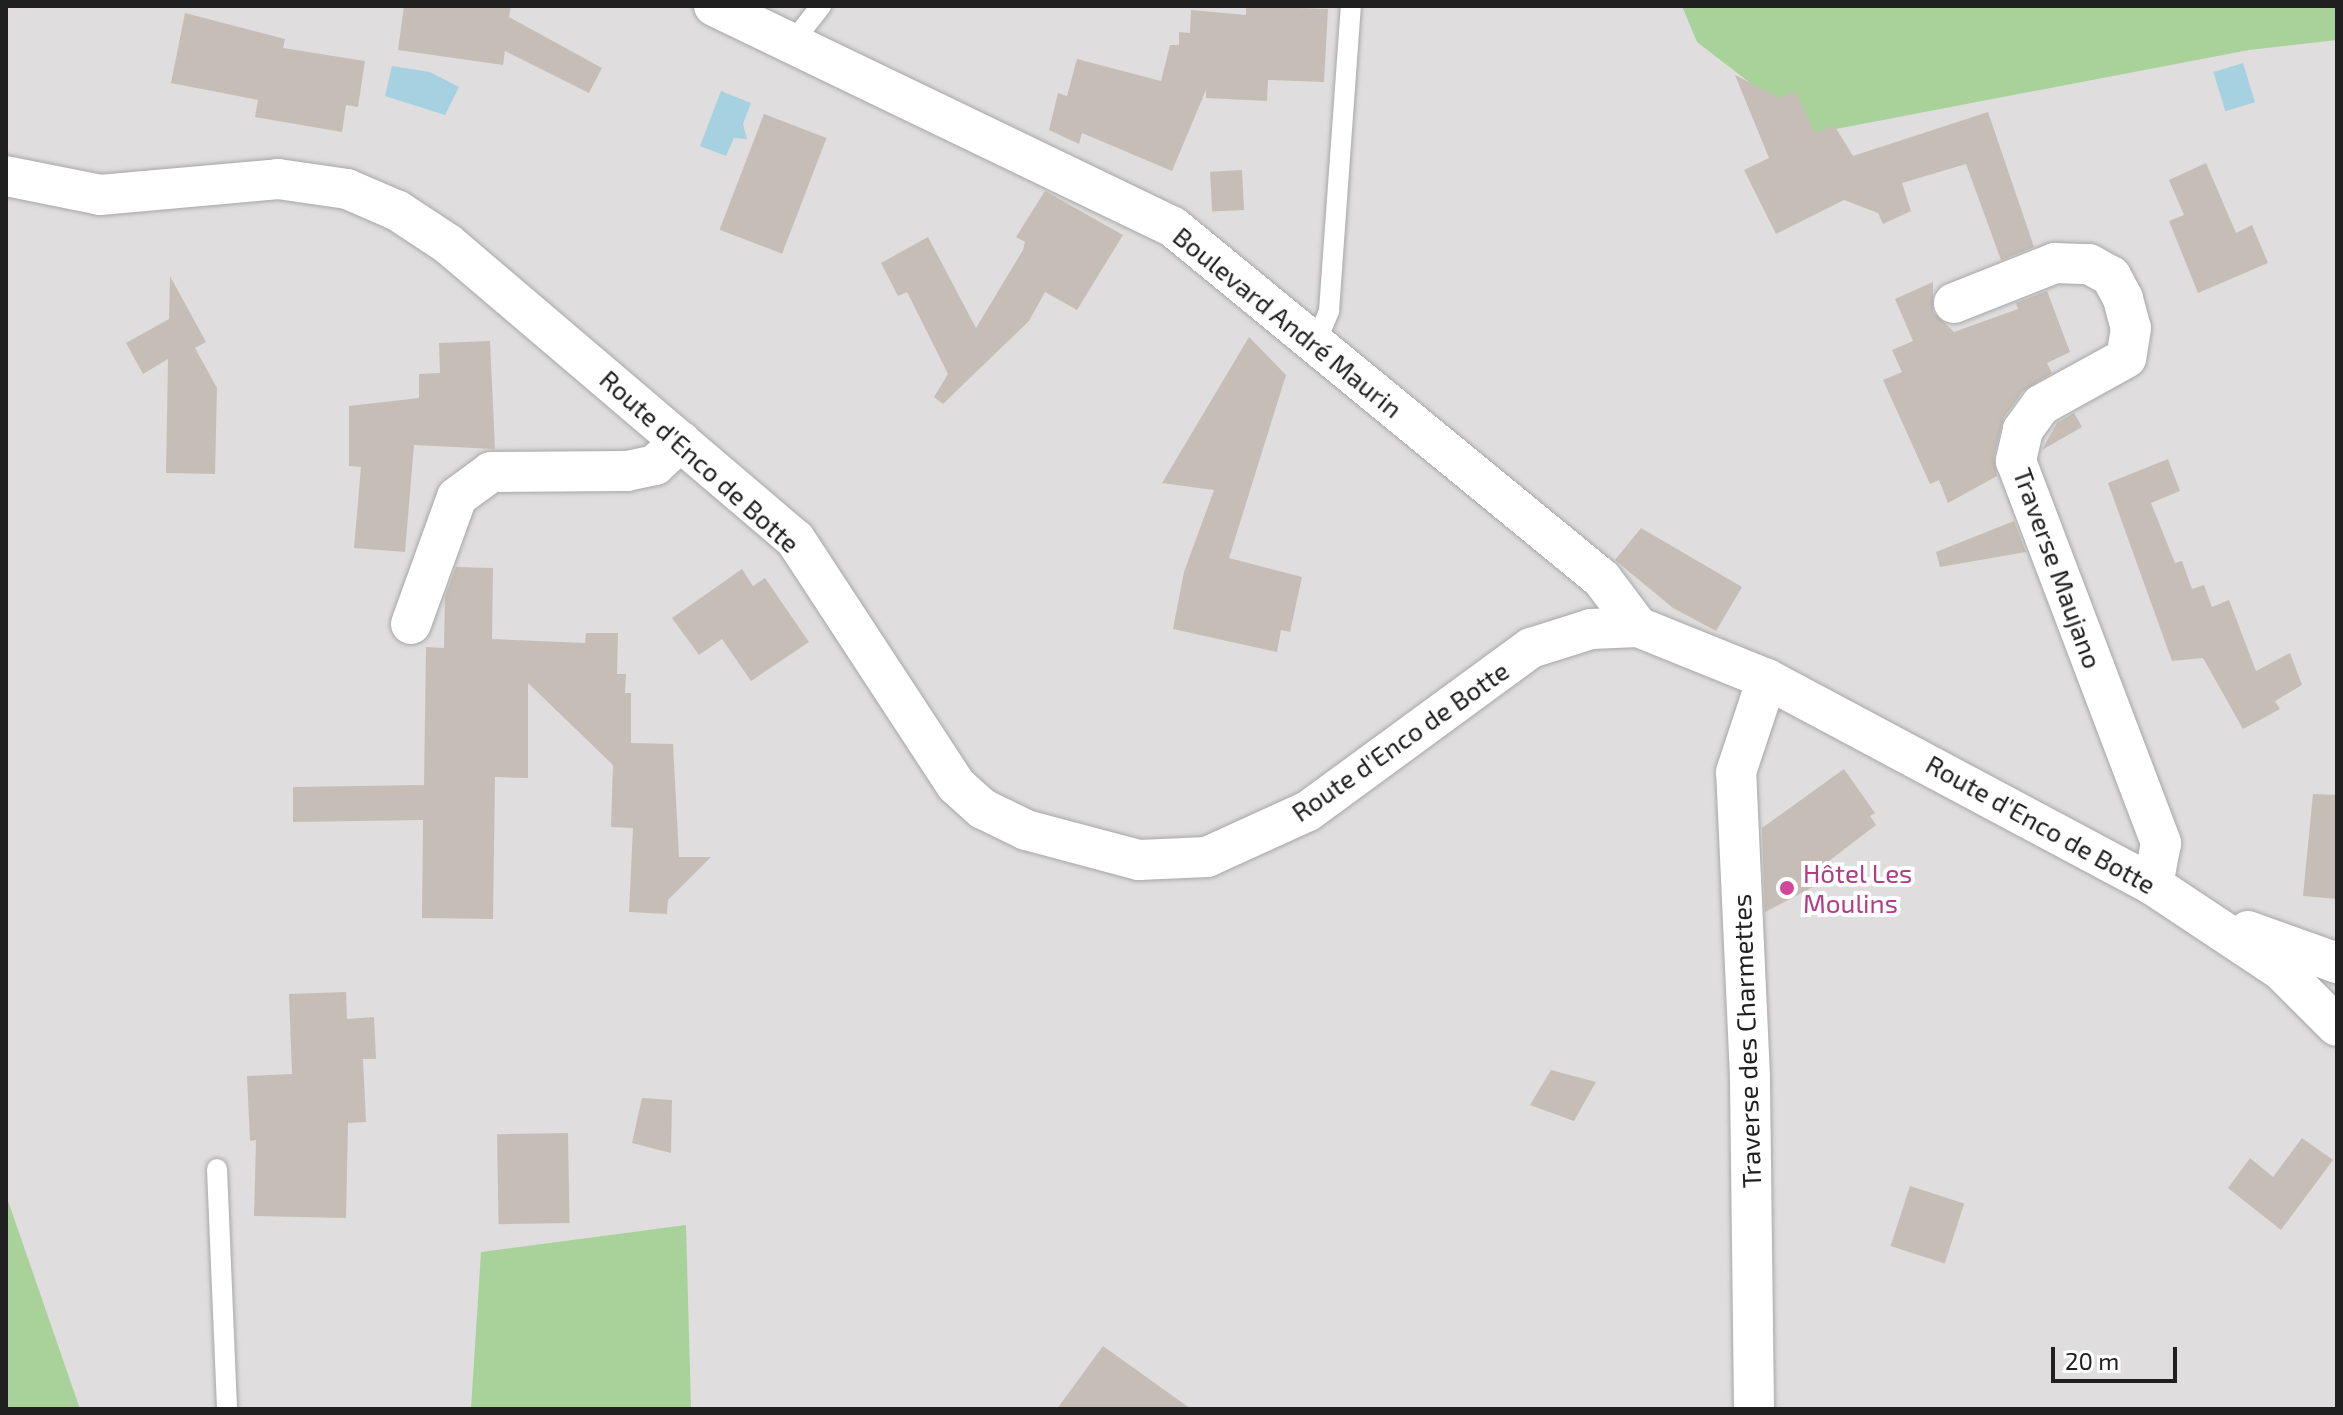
<!DOCTYPE html>
<html>
<head>
<meta charset="utf-8">
<style>
	body { margin:0 }
	#map { position:relative; width:2343px; height:1415px; overflow:hidden; background:#f1eee7; font-family:"Exo 2",sans-serif }
	div>[style] { position:absolute }
	[style*='--x'] { left:calc(var(--x)*1px); top:calc(var(--y)*1px); width:calc(var(--w)*1px); rotate:calc(var(--a)*1deg) }
	.residential>* { inset:0; background:#dfdddd; transform-origin:0 0 }
	.forest>* { inset:0; background:#a8d29a }
	.water>* { inset:0; background:#a6d1e0; transform-origin:0 0 }
	.building>* { inset:0; background:#c6beb6; transform-origin:0 0 }
	.roads { filter:drop-shadow(0 0 2px #a7a7a7) drop-shadow(0 0 2px #a7a7a7) }
	.lane>* { height:20px; margin:-10px; padding:0 10px; transform-origin:10px; border-radius:10px; background:#fff }
	.street>* { height:40px; margin:-20px; padding:0 20px; transform-origin:20px; border-radius:20px; background:#fff }
	.dots>* { width:22px; height:22px; translate:-50% -50%; box-sizing:border-box; border:4px solid #fff; border-radius:50% }
	span { translate:-50% -50%; white-space:nowrap; text-align:center; line-height:1.15; -webkit-text-stroke:8px #fff; paint-order:stroke }
	.street-label { font-size:26px; color:#202020 }
	.hotel-label { font-size:26px; color:#b23c85 }
	.left { translate:0 -50%; text-align:left }
	.frame { position:absolute; inset:0; border:8px solid #202020; pointer-events:none }
	.scale { position:absolute; left:2051px; top:1347px; width:126px; height:36px; box-sizing:border-box; border:4px solid #202020; border-top:0; padding-left:10px; font-size:24px; line-height:28px; white-space:nowrap; color:#202020; -webkit-text-stroke:6px #fff; paint-order:stroke }
</style>
</head>
<body>
<div id="map">
	<div class="residential">
		<div style="left:6px;top:6px;width:2331px;height:1403px"></div>
	</div>
	<div class="forest">
		<div style="clip-path:polygon(1682px 6px,2337px 6px,2337px 40px,2249px 50px,1815px 133px,1697px 42px)"></div>
		<div style="clip-path:polygon(6px 1195px,80px 1409px,6px 1409px)"></div>
		<div style="clip-path:polygon(686px 1225px,691px 1409px,471px 1409px,481px 1252px)"></div>
	</div>
	<div class="water">
		<div style="left:2243px;top:63px;width:41px;height:31px;rotate:73deg"></div>
		<div style="clip-path:polygon(392px 66px,430px 72px,459px 87px,445px 115px,385px 96px)"></div>
		<div style="clip-path:polygon(721px 91px,751px 103px,743px 124px,747px 139px,734px 138px,726px 156px,700px 146px)"></div>
	</div>
	<div class="building">
		<div style="clip-path:polygon(404px 6px,511px 6px,509px 17px,602px 68px,589px 93px,505px 51px,503px 65px,398px 50px)"></div>
		<div style="clip-path:polygon(1246px 6px,1328px 9px,1324px 82px,1268px 80px,1267px 101px,1206px 98px,1206px 90px,1172px 171px,1082px 133px,1079px 144px,1049px 130px,1058px 93px,1067px 96px,1077px 59px,1161px 81px,1170px 45px,1179px 45px,1179px 32px,1190px 33px,1191px 10px,1246px 15px)"></div>
		<div style="clip-path:polygon(185px 13px,285px 39px,283px 48px,365px 61px,358px 107px,346px 105px,342px 132px,255px 117px,258px 100px,171px 83px)"></div>
		<div style="clip-path:polygon(1735px 75px,1780px 98px,1795px 91px,1815px 133px,1834px 125px,1853px 156px,1988px 112px,2034px 247px,2001px 260px,1966px 164px,1902px 183px,1911px 211px,1883px 224px,1878px 213px,1844px 200px,1776px 234px,1744px 170px,1769px 158px)"></div>
		<div style="left:764px;top:114px;width:67px;height:124px;rotate:21deg"></div>
		<div style="clip-path:polygon(2206px 163px,2236px 233px,2252px 225px,2268px 263px,2198px 293px,2169px 221px,2184px 215px,2169px 180px)"></div>
		<div style="left:1242px;top:170px;width:40px;height:32px;rotate:87deg"></div>
		<div style="clip-path:polygon(1045px 191px,1123px 235px,1077px 310px,1045px 292px,1029px 321px,943px 404px,934px 397px,948px 374px,907px 292px,898px 296px,881px 263px,928px 237px,976px 328px,1023px 250px,1025px 242px,1016px 237px)"></div>
		<div style="clip-path:polygon(170px 276px,206px 342px,195px 348px,217px 388px,215px 474px,166px 473px,168px 359px,143px 374px,126px 343px,169px 319px)"></div>
		<div style="clip-path:polygon(1933px 282px,1933px 312px,1954px 332px,2018px 309px,2016px 303px,2047px 291px,2070px 352px,2047px 363px,2052px 373px,2023px 391px,2004px 417px,1994px 456px,1997px 476px,1948px 503px,1939px 480px,1930px 484px,1883px 380px,1902px 372px,1892px 350px,1913px 341px,1895px 299px)"></div>
		<div style="clip-path:polygon(1249px 337px,1286px 375px,1229px 558px,1302px 577px,1290px 632px,1281px 630px,1277px 652px,1173px 629px,1184px 572px,1214px 490px,1162px 483px)"></div>
		<div style="clip-path:polygon(490px 341px,495px 449px,414px 445px,405px 552px,354px 548px,361px 467px,349px 466px,349px 406px,419px 398px,419px 374px,440px 373px,439px 343px)"></div>
		<div style="clip-path:polygon(2074px 413px,2082px 427px,2042px 450px,2057px 423px)"></div>
		<div style="clip-path:polygon(2168px 459px,2180px 491px,2151px 503px,2175px 563px,2182px 561px,2192px 589px,2204px 585px,2212px 607px,2229px 600px,2256px 671px,2290px 653px,2302px 685px,2275px 701px,2280px 709px,2243px 729px,2203px 658px,2172px 661px,2108px 483px)"></div>
		<div style="clip-path:polygon(2014px 521px,2026px 552px,1940px 567px,1936px 552px)"></div>
		<div style="clip-path:polygon(1641px 528px,1742px 587px,1716px 631px,1673px 608px,1615px 560px)"></div>
		<div style="clip-path:polygon(456px 567px,493px 568px,492px 639px,585px 643px,586px 633px,618px 633px,617px 674px,626px 674px,625px 693px,631px 693px,631px 743px,673px 744px,679px 857px,711px 857px,668px 900px,667px 914px,629px 912px,633px 828px,611px 827px,613px 765px,528px 683px,528px 778px,495px 777px,493px 919px,422px 918px,423px 820px,293px 822px,293px 787px,424px 785px,426px 647px,444px 648px,445px 597px)"></div>
		<div style="clip-path:polygon(742px 569px,753px 586px,765px 578px,809px 642px,751px 681px,722px 639px,699px 655px,672px 618px)"></div>
		<div style="clip-path:polygon(1844px 769px,1875px 813px,1870px 816px,1876px 825px,1829px 861px,1836px 875px,1765px 912px,1762px 828px)"></div>
		<div style="clip-path:polygon(2313px 794px,2337px 795px,2337px 899px,2303px 896px)"></div>
		<div style="clip-path:polygon(346px 992px,347px 1019px,374px 1017px,376px 1059px,363px 1059px,366px 1122px,348px 1123px,346px 1218px,254px 1216px,256px 1140px,250px 1141px,247px 1076px,292px 1074px,289px 994px)"></div>
		<div style="clip-path:polygon(1551px 1070px,1596px 1082px,1574px 1121px,1530px 1105px)"></div>
		<div style="clip-path:polygon(642px 1098px,672px 1100px,671px 1153px,632px 1143px)"></div>
		<div style="left:568px;top:1133px;width:90px;height:71px;rotate:89deg"></div>
		<div style="clip-path:polygon(2302px 1138px,2333px 1160px,2281px 1230px,2228px 1188px,2250px 1158px,2273px 1177px)"></div>
		<div style="left:1910px;top:1186px;width:57px;height:63px;rotate:18deg"></div>
		<div style="clip-path:polygon(1103px 1346px,1191px 1409px,1057px 1409px)"></div>
	</div>
	<div class="roads">
		<div class="lane">
			<div style="--x:792;--y:43;--w:47;--a:-51.9"></div>
			<div style="--x:1316;--y:342;--w:34;--a:-67"></div>
			<div style="--x:1329;--y:311;--w:306;--a:-85.9"></div>
			<div style="--x:217;--y:1169;--w:240;--a:87.6"></div>
		</div>
		<div class="street">
			<div style="--x:714;--y:6;--w:509;--a:25.71"></div>
			<div style="--x:1173;--y:227;--w:555;--a:39.37"></div>
			<div style="--x:1602;--y:579;--w:60;--a:53.1"></div>
			<div style="--x:6;--y:176;--w:96;--a:11.4"></div>
			<div style="--x:100;--y:195;--w:179;--a:-5.1"></div>
			<div style="--x:278;--y:179;--w:70;--a:8.2"></div>
			<div style="--x:347;--y:189;--w:56;--a:23.3"></div>
			<div style="--x:398;--y:211;--w:60;--a:33.4"></div>
			<div style="--x:448;--y:244;--w:455;--a:40.4"></div>
			<div style="--x:795;--y:539;--w:294;--a:56.8"></div>
			<div style="--x:956;--y:785;--w:36;--a:42"></div>
			<div style="--x:983;--y:809;--w:48;--a:26"></div>
			<div style="--x:1026;--y:830;--w:117;--a:14.9"></div>
			<div style="--x:1139;--y:860;--w:68;--a:-2.5"></div>
			<div style="--x:1207;--y:857;--w:111;--a:-24.5"></div>
			<div style="--x:1308;--y:811;--w:276;--a:-36.2"></div>
			<div style="--x:1531;--y:648;--w:63;--a:-17.6"></div>
			<div style="--x:1591;--y:629;--w:47;--a:-2.4"></div>
			<div style="--x:1638;--y:627;--w:139;--a:22"></div>
			<div style="--x:1767;--y:679;--w:438;--a:28.1"></div>
			<div style="--x:2153;--y:885;--w:154;--a:33.6"></div>
			<div style="--x:2281;--y:970;--w:79;--a:45"></div>
			<div style="--x:1954;--y:303;--w:109;--a:-21.6"></div>
			<div style="--x:2055;--y:263;--w:34;--a:2"></div>
			<div style="--x:2089;--y:264;--w:25;--a:29"></div>
			<div style="--x:2111;--y:276;--w:26;--a:62"></div>
			<div style="--x:2123;--y:299;--w:30;--a:75"></div>
			<div style="--x:2131;--y:328;--w:30;--a:99"></div>
			<div style="--x:2126;--y:358;--w:97;--a:151.1"></div>
			<div style="--x:2041;--y:405;--w:31;--a:126"></div>
			<div style="--x:2023;--y:430;--w:32;--a:103"></div>
			<div style="--x:2016;--y:461;--w:409;--a:69.2"></div>
			<div style="--x:2161;--y:843;--w:43;--a:100.8"></div>
			<div style="--x:411;--y:624;--w:135;--a:-70.1"></div>
			<div style="--x:457;--y:497;--w:42;--a:-36.3"></div>
			<div style="--x:491;--y:472;--w:136;--a:-0.4"></div>
			<div style="--x:627;--y:471;--w:29;--a:-12"></div>
			<div style="--x:655;--y:465;--w:35;--a:-43"></div>
			<div style="--x:2248;--y:931;--w:95;--a:19.8"></div>
			<div style="--x:1754;--y:1409;--w:332;--a:-90.7"></div>
			<div style="--x:1750;--y:1077;--w:305;--a:-92.6"></div>
			<div style="--x:1736;--y:772;--w:98;--a:-71.6"></div>
		</div>
	</div>
	<div class="dots">
		<div style="left:1787px;top:888px;background:#d1479c"></div>
	</div>
	<div class="street-label">
		<span style="left:1288px;top:322px;rotate:39deg">Boulevard André Maurin</span>
		<span style="left:700px;top:461px;rotate:42deg">Route d'Enco de Botte</span>
		<span style="left:2058px;top:568px;rotate:70deg">Traverse Maujano</span>
		<span style="left:1400px;top:741px;rotate:-35deg">Route d'Enco de Botte</span>
		<span style="left:2041px;top:824px;rotate:29deg">Route d'Enco de Botte</span>
		<span style="left:1746px;top:1041px;rotate:-92deg">Traverse des Charmettes</span>
	</div>
	<div class="hotel-label">
		<span class="left" style="left:1803px;top:888px">Hôtel Les<br>Moulins</span>
	</div>
	<div class="frame"></div>
	<div class="scale">20 m</div>
</div>
</body>
</html>
